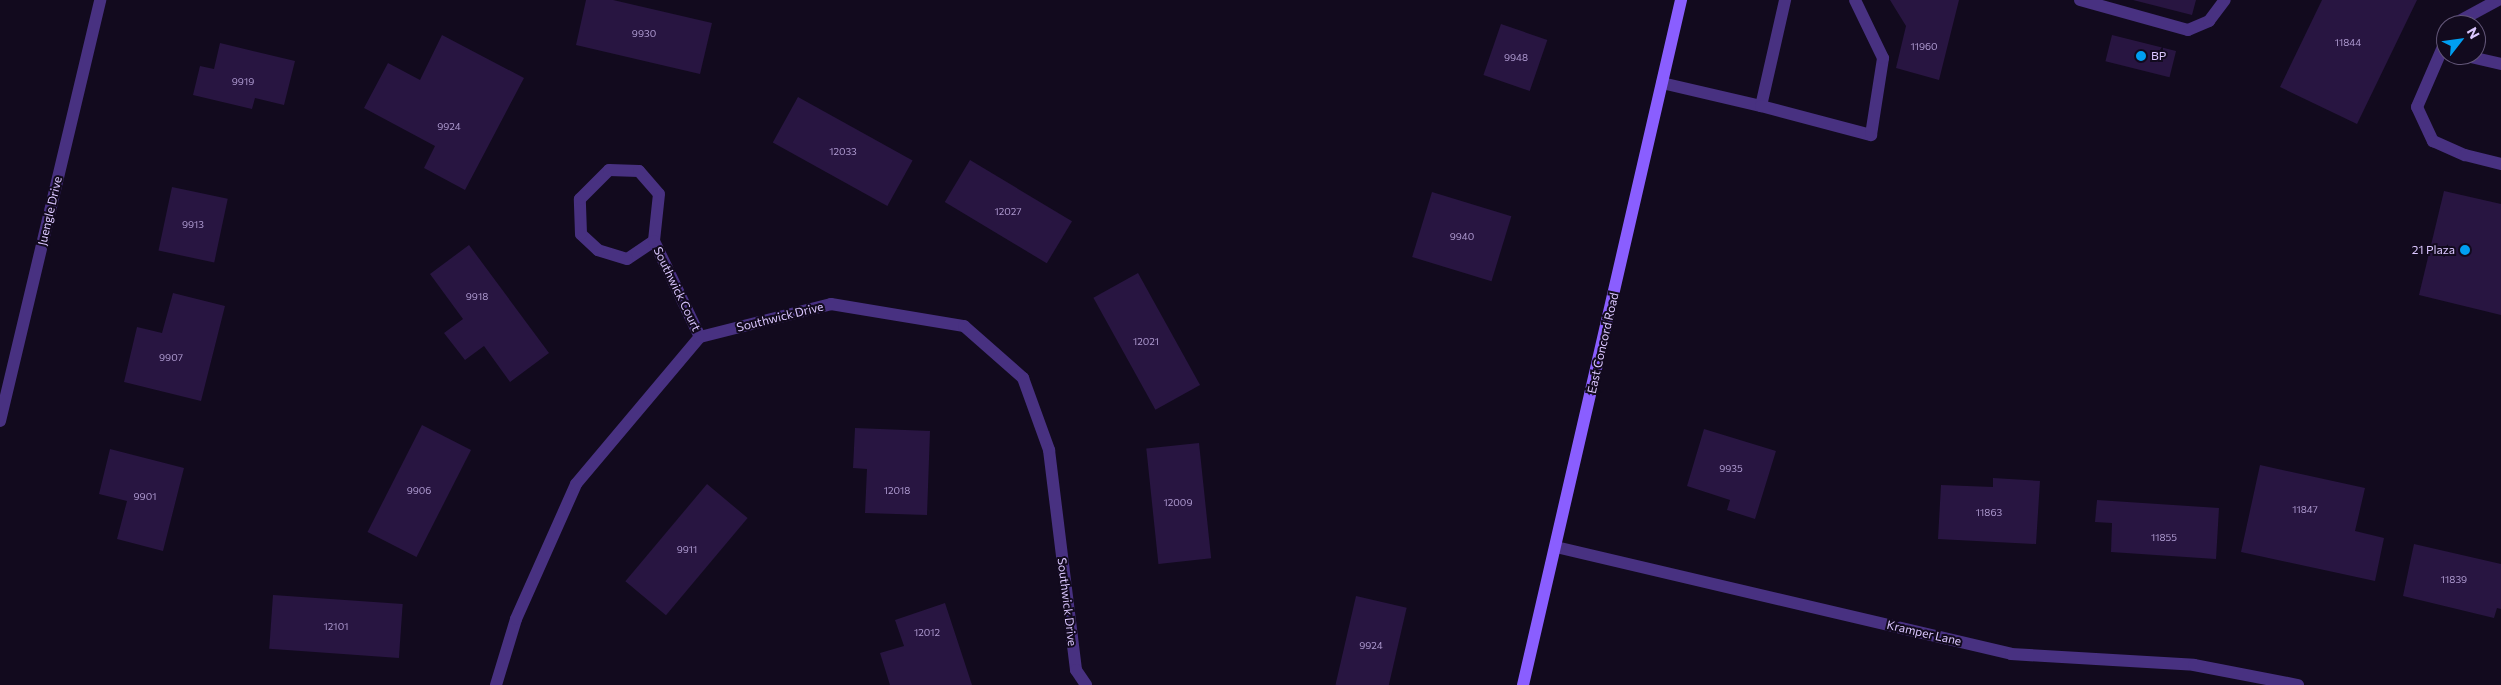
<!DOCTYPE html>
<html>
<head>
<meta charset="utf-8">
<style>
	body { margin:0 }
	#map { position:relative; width:2501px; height:685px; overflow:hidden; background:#120a1e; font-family:Commissioner,sans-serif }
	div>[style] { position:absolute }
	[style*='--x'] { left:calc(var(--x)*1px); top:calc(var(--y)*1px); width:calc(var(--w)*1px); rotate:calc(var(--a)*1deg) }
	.building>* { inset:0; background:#281541; transform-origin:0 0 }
	.lane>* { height:12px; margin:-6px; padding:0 6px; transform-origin:6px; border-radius:6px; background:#483181 }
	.street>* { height:12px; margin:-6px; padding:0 6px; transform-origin:6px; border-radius:6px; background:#483181 }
	.secondary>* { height:12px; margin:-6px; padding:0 6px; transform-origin:6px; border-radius:6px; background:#8a5eff }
	.dots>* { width:14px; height:14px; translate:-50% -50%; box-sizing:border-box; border:2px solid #120a1e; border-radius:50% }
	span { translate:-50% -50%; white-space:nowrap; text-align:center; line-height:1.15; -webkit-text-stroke:4px #120a1e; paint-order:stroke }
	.number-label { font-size:10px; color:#ae9ad0 }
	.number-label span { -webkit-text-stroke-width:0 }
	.poi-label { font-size:12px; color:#dbc7ff }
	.left { translate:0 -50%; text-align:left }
	.right { translate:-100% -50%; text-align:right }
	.street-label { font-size:12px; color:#dbc7ff }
	.north { position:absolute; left:2436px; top:15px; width:50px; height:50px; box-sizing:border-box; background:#120a1e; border:1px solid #625678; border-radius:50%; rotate:60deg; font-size:14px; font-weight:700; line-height:20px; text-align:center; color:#dbc7ff }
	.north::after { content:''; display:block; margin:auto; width:18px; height:22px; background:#009ff2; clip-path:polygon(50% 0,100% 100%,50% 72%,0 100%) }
</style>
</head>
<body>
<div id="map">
	<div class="building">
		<div style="clip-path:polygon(586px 0,613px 0,712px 23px,700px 74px,576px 45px)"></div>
		<div style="clip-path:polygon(1890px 0,1959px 0,1939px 80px,1896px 68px,1906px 26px)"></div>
		<div style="clip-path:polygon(2133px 0,2196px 0,2192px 15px)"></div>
		<div style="clip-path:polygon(2322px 0,2417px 0,2357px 124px,2280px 87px)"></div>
		<div style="left:1501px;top:24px;width:49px;height:54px;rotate:19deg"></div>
		<div style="clip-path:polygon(442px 35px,524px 78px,465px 190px,424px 168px,435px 146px,364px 108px,388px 63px,420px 80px)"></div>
		<div style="left:2112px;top:35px;width:66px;height:27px;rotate:14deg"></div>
		<div style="clip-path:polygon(220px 43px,295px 61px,284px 105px,255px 98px,252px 109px,193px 95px,200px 66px,214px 69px)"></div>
		<div style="left:798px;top:97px;width:131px;height:52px;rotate:29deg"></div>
		<div style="left:970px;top:160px;width:119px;height:49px;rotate:31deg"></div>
		<div style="left:172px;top:187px;width:57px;height:65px;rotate:12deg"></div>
		<div style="clip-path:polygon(2444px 191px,2501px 204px,2501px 315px,2419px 295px)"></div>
		<div style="left:1432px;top:192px;width:83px;height:68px;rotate:17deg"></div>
		<div style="clip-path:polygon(469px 245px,549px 353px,510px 382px,484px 346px,465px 360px,444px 333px,463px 319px,430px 274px)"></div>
		<div style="left:1138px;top:273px;width:128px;height:51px;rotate:61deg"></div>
		<div style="clip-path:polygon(173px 293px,225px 306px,201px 401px,124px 382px,137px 327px,162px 333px)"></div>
		<div style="left:422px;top:425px;width:55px;height:120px;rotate:27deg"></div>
		<div style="clip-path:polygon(855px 428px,930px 431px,927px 515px,865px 513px,867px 469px,853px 468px)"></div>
		<div style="clip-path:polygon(1704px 429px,1776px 451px,1755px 519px,1727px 510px,1730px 500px,1687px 486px)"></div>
		<div style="left:1199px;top:443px;width:116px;height:53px;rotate:84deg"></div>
		<div style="clip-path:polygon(110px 449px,184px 468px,163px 551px,117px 539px,127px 501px,99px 494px)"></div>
		<div style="clip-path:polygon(2260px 465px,2365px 488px,2355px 531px,2384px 538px,2375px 581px,2241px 552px)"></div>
		<div style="clip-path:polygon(1993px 478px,2040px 481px,2036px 544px,1938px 539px,1941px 485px,1993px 487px)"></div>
		<div style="left:707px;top:484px;width:53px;height:127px;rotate:40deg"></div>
		<div style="clip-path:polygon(2097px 500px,2219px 508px,2216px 559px,2111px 552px,2112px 523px,2095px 522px)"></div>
		<div style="clip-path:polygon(2414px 544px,2501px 564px,2501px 609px,2497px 608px,2494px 618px,2403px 596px)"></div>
		<div style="left:273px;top:595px;width:130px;height:54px;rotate:4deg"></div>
		<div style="left:1356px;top:596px;width:52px;height:91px;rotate:13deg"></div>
		<div style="clip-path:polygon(945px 603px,972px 685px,890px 685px,880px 653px,904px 646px,895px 620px)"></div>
	</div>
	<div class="lane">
		<div style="--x:2080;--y:0;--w:112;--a:15.5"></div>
		<div style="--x:2188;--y:30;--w:23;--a:-23"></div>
		<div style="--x:2209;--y:21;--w:26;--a:-53"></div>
		<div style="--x:2452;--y:25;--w:52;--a:-28.5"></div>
		<div style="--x:2446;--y:40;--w:73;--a:113.4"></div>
		<div style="--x:2417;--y:107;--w:38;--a:65"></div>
		<div style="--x:2433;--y:141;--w:35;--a:24"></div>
		<div style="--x:2465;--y:155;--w:37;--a:14"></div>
		<div style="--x:2462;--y:55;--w:40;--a:13"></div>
		<div style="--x:1662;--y:83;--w:102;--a:13.1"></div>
		<div style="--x:1761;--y:106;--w:109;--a:-77.2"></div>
		<div style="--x:1761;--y:106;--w:114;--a:14.8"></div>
		<div style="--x:1871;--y:135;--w:78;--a:-81.1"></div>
		<div style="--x:1883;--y:58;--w:64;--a:-115.8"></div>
	</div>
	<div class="street">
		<div style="--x:654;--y:241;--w:32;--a:146"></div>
		<div style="--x:627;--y:259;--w:30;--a:-163"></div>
		<div style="--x:598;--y:250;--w:23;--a:-137"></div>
		<div style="--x:581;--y:234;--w:35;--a:-92"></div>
		<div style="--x:580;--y:199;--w:41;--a:-45"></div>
		<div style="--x:609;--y:170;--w:30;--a:2"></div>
		<div style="--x:639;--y:171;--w:30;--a:49"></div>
		<div style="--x:659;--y:194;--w:47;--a:96.1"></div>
		<div style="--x:654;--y:241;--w:106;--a:64.4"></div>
		<div style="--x:0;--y:421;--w:433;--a:-76.6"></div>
		<div style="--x:1556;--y:547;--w:467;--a:13.2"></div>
		<div style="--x:2011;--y:654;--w:183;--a:3.4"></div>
		<div style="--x:2194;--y:665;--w:106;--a:10.9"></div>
		<div style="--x:496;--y:685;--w:69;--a:-73.1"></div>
		<div style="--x:516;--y:619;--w:148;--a:-66"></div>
		<div style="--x:576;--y:484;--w:192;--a:-49.9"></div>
		<div style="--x:700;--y:337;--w:135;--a:-14.1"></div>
		<div style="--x:831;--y:304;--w:135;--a:9.4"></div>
		<div style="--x:964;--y:326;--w:79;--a:41.4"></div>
		<div style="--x:1023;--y:378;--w:77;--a:70.1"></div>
		<div style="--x:1049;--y:450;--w:222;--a:83"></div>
		<div style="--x:1076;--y:670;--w:18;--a:56"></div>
	</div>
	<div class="secondary">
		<div style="--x:1523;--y:685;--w:703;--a:-77.01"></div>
	</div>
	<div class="dots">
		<div style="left:2141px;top:56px;background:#009ff2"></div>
		<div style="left:2465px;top:250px;background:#009ff2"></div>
	</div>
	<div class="number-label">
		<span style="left:644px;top:34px">9930</span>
		<span style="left:2348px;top:43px">11844</span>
		<span style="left:1924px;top:47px">11960</span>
		<span style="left:1516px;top:58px">9948</span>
		<span style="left:243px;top:82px">9919</span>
		<span style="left:449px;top:127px">9924</span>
		<span style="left:843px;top:152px">12033</span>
		<span style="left:1008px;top:212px">12027</span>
		<span style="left:193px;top:225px">9913</span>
		<span style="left:1462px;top:237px">9940</span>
		<span style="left:477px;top:297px">9918</span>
		<span style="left:1146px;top:342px">12021</span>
		<span style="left:171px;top:358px">9907</span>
		<span style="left:1731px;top:469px">9935</span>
		<span style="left:419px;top:491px">9906</span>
		<span style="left:897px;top:491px">12018</span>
		<span style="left:145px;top:497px">9901</span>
		<span style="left:1178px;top:503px">12009</span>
		<span style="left:2305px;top:510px">11847</span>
		<span style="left:1989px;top:513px">11863</span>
		<span style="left:2164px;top:538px">11855</span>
		<span style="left:687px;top:550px">9911</span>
		<span style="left:2454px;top:580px">11839</span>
		<span style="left:336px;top:627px">12101</span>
		<span style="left:927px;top:633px">12012</span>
		<span style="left:1371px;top:646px">9924</span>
	</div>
	<div class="poi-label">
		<span class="left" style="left:2151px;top:56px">BP</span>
		<span class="right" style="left:2455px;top:250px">21 Plaza</span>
	</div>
	<div class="street-label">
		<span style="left:50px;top:211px;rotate:-77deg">Juengle Drive</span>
		<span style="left:677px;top:289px;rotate:64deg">Southwick Court</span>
		<span style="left:780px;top:317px;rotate:-14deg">Southwick Drive</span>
		<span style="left:1603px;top:343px;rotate:-77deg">East Concord Road</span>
		<span style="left:1067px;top:602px;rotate:83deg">Southwick Drive</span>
		<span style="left:1924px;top:633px;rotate:13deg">Kramper Lane</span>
	</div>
	<div class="north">N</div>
</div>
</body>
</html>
